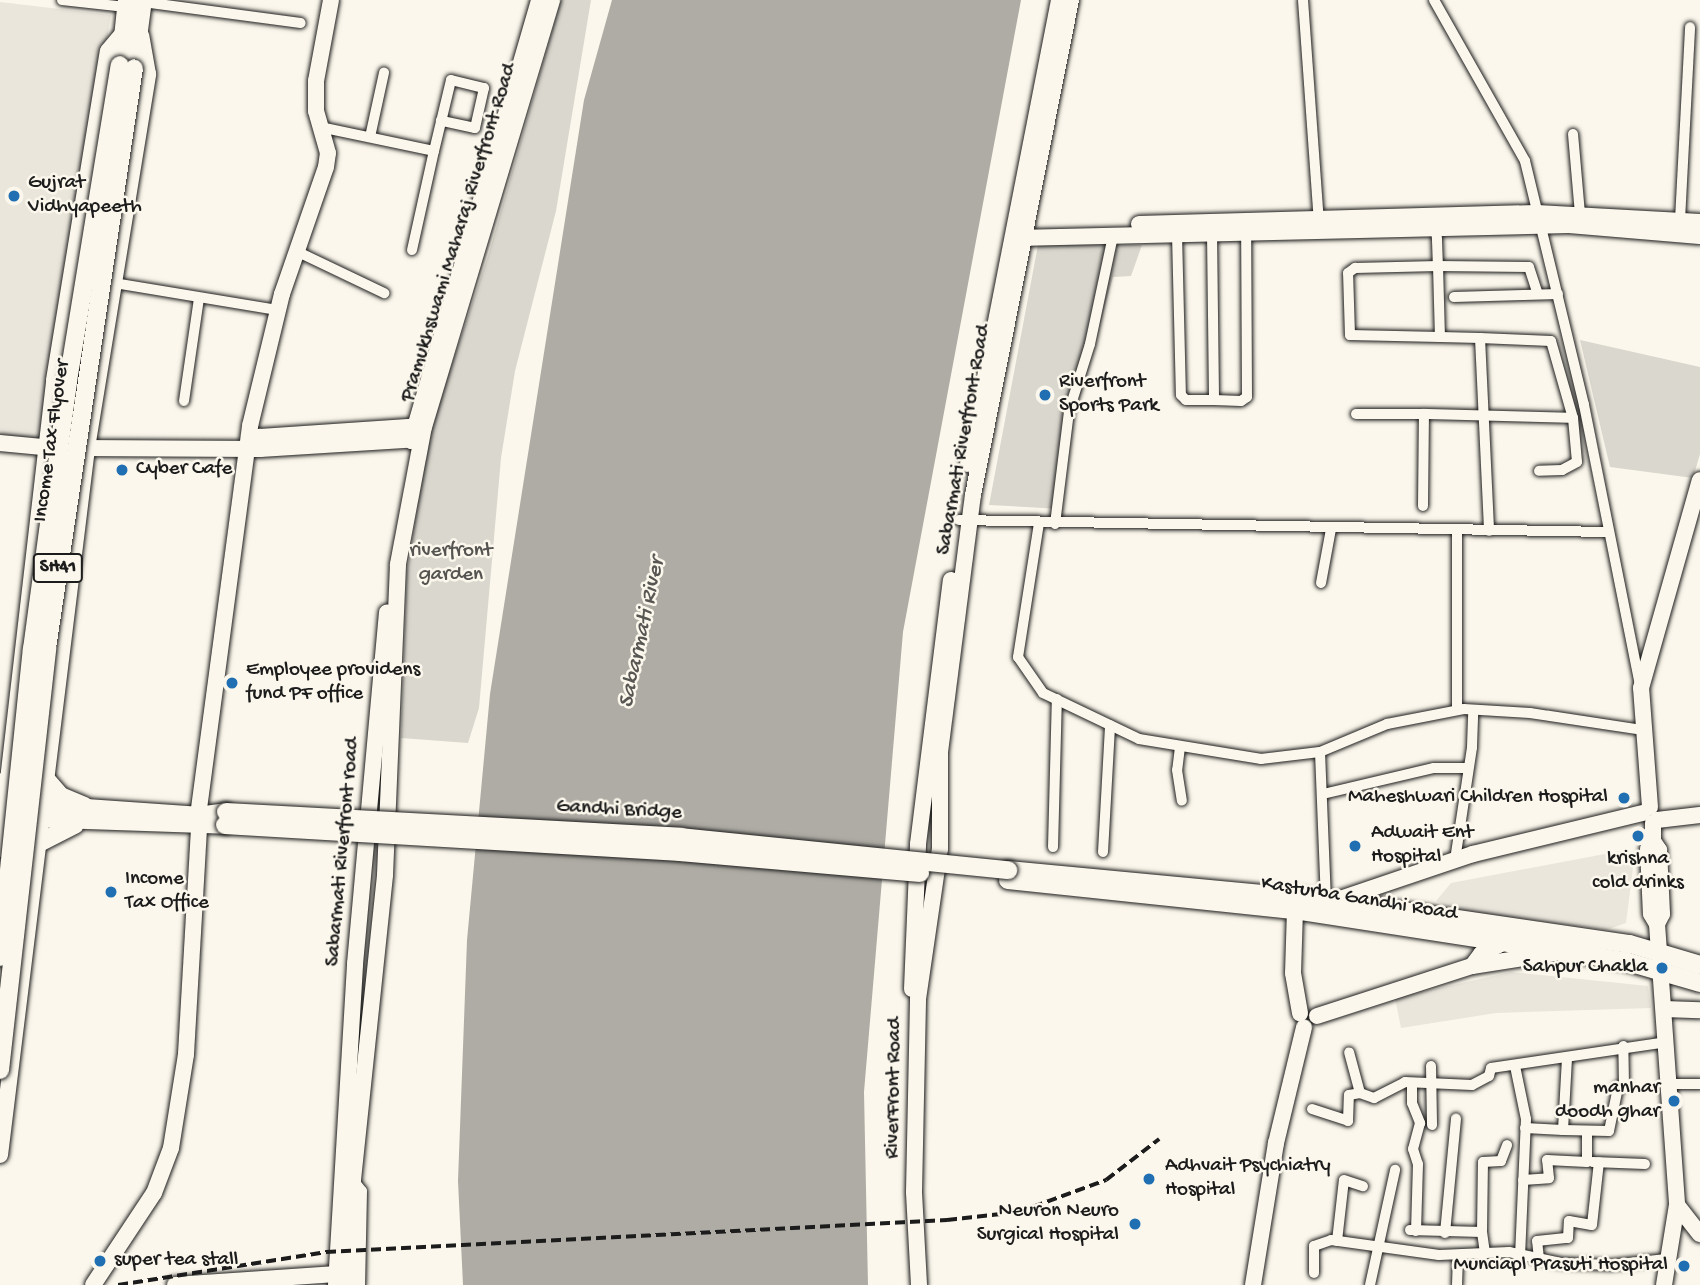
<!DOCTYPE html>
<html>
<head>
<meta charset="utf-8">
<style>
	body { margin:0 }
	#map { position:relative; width:1700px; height:1285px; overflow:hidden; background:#fbf7ec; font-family:"Gochi Hand",sans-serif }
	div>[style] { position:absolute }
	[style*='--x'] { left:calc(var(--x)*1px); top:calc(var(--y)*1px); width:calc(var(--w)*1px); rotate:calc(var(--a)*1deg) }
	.built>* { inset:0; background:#eae6dc }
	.green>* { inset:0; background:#dad7ce }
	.water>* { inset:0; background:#afaca5 }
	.roads { filter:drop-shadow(0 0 2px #1c1c1c) drop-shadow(0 0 2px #1c1c1c) }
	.street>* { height:10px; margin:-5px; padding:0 5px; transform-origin:5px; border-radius:5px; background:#fbf7ec }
	.secondary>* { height:16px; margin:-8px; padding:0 8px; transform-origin:8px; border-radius:8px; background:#fbf7ec }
	.primary>* { height:18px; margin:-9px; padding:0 9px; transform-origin:9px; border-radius:9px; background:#fbf7ec }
	.rail>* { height:3.5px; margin-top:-1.75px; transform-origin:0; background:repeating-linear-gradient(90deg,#1c1c1c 0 10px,transparent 0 15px) }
	.bridges { filter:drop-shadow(0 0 2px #1c1c1c) drop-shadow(0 0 2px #1c1c1c) }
	.primary-bridge>* { height:18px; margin:-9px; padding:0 9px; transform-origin:9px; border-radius:9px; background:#fbf7ec }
	.dots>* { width:19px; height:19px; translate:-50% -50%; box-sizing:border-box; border:4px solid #fbf7ec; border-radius:50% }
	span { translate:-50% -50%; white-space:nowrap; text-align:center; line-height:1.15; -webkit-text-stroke:5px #fbf7ec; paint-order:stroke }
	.shield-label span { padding:2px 5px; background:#fbf7ec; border:2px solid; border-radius:5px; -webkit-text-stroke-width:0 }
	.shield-label { font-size:19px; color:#1c1c1c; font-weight:700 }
	.poi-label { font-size:21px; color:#1c1c1c }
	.left { translate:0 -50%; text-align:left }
	.right { translate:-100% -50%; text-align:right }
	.street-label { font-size:21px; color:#1c1c1c }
	.park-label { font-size:21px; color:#555451 }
	.water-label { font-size:23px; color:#575653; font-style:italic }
</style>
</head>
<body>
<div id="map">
	<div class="built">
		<div style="clip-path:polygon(0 2px,111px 15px,40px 443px,0 437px)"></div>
		<div style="clip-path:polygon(1626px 850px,1633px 868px,1626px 923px,1606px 930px,1456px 910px,1436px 901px,1451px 883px)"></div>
		<div style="clip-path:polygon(1511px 972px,1648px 986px,1651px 1008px,1496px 1013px,1401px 1028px,1395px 998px)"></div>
	</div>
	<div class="green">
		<div style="clip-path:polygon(561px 0,591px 0,556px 211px,515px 371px,501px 458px,479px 708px,468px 743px,401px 738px,407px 572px,430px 430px,489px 253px)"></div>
		<div style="clip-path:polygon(1038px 245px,1142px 245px,1131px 276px,1113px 277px,1073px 423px,1061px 509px,989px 505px)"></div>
		<div style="clip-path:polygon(1580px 340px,1700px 367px,1700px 454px,1693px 478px,1610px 467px)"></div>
	</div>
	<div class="water">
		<div style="clip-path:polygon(612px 0,1021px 0,903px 632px,864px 1092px,868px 1285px,463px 1285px,458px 1181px,467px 940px,490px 694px,584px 100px)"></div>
	</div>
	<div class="roads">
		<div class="street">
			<div style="--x:62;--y:0;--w:64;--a:6.2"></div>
			<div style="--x:1303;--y:0;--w:225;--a:85.9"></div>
			<div style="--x:1434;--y:0;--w:185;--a:60.5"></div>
			<div style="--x:1525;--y:161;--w:251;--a:76.4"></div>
			<div style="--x:1584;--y:405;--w:286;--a:78.7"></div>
			<div style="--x:143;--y:2;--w:159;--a:7.6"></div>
			<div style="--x:320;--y:127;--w:116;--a:11.9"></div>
			<div style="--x:1573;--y:134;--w:80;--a:85"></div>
			<div style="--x:370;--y:137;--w:66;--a:-77.7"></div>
			<div style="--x:1680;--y:220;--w:193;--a:-87"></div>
			<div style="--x:1436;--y:228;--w:12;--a:85"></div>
			<div style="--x:1437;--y:240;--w:26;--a:88"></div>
			<div style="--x:1438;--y:266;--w:71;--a:88.4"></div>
			<div style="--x:1440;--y:337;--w:90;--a:-178.7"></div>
			<div style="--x:1350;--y:335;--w:62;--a:-91.8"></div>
			<div style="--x:1348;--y:273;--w:9;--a:-36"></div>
			<div style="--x:1355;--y:268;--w:83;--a:-1.4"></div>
			<div style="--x:1438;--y:266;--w:91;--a:0.6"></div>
			<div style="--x:1529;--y:267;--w:28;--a:72"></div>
			<div style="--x:1212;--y:233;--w:167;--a:89.3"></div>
			<div style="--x:1214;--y:400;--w:27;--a:2"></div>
			<div style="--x:1241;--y:401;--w:7;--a:-34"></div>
			<div style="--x:1247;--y:397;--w:165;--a:-90.3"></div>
			<div style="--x:1177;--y:234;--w:161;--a:88.6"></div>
			<div style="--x:1181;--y:395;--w:7;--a:45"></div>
			<div style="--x:1186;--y:400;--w:28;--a:0"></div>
			<div style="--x:412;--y:250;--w:101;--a:-77.5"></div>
			<div style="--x:434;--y:151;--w:73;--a:-76.5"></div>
			<div style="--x:451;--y:80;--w:34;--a:14"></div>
			<div style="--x:484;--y:88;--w:41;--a:102.7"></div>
			<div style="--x:475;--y:128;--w:35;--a:-168"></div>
			<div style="--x:296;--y:251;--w:98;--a:25.5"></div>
			<div style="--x:114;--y:283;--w:165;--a:9.4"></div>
			<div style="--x:1454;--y:297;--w:104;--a:-1.7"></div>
			<div style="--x:1440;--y:337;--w:40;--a:1.4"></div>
			<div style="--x:1480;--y:338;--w:193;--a:87.3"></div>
			<div style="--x:1480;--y:338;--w:71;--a:2.4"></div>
			<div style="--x:1551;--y:341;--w:80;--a:74.1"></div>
			<div style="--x:1573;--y:418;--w:44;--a:84.8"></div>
			<div style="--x:1577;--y:462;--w:17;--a:152"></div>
			<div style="--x:1562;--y:470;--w:23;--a:178"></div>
			<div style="--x:184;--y:401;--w:104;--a:-81.7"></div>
			<div style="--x:1356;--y:414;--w:68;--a:0"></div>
			<div style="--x:1423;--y:506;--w:92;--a:-89.4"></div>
			<div style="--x:1424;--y:414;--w:149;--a:1.5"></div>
			<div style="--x:959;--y:520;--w:650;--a:1.06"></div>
			<div style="--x:1039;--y:523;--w:136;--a:98.9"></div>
			<div style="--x:1018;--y:657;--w:44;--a:55.2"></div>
			<div style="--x:1043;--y:693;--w:106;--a:25.6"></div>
			<div style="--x:1139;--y:739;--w:124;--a:9.3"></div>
			<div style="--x:1261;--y:759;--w:59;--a:-6.8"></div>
			<div style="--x:1320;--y:752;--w:73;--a:-22.7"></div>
			<div style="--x:1387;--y:724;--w:78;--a:-11"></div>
			<div style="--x:1464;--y:709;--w:66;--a:3.5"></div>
			<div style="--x:1530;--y:713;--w:113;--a:8.6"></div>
			<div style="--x:1055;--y:524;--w:114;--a:-82.9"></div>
			<div style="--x:1069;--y:411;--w:70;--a:-72.6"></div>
			<div style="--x:1090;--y:344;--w:110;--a:-78"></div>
			<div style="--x:1321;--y:583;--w:55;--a:-79.5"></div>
			<div style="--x:1457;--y:710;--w:180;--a:-90"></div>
			<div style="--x:1180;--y:747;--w:23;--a:97"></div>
			<div style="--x:1177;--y:770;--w:31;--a:81"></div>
			<div style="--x:1320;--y:752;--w:148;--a:87.7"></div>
			<div style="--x:1323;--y:794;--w:114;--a:-13.2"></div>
			<div style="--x:1434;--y:768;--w:34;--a:0"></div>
			<div style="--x:1053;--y:847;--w:148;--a:-88.5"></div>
			<div style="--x:1103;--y:852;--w:127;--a:-86.8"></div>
			<div style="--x:1455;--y:860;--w:114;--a:-81.4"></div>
			<div style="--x:1472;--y:747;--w:37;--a:-88"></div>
			<div style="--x:1431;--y:1066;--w:59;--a:89"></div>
			<div style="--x:1515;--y:1066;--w:54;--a:78.3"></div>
			<div style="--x:1526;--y:1119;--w:135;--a:92.5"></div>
			<div style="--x:1412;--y:1083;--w:20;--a:90"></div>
			<div style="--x:1412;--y:1103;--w:22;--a:68"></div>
			<div style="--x:1420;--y:1123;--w:27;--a:105"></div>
			<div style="--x:1413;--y:1149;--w:16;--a:72"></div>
			<div style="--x:1418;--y:1164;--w:67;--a:91.7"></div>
			<div style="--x:1670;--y:1084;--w:30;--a:0"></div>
			<div style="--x:1360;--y:1093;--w:15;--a:20"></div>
			<div style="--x:1374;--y:1098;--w:35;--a:-27"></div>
			<div style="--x:1405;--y:1082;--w:67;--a:2.6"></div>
			<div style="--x:1472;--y:1085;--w:19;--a:-28"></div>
			<div style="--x:1489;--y:1076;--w:8;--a:-76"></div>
			<div style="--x:1491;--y:1068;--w:178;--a:-8.4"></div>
			<div style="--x:1312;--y:1109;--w:38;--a:18"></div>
			<div style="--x:1348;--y:1121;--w:26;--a:-88"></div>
			<div style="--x:1349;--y:1095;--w:11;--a:-10"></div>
			<div style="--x:1360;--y:1093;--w:42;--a:-105"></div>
			<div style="--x:1525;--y:1128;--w:38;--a:3"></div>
			<div style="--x:1563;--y:1130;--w:71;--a:-86.8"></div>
			<div style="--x:1563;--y:1130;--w:46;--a:1.2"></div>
			<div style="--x:1609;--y:1131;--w:45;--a:-78.4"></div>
			<div style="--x:1618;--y:1087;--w:6;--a:-18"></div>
			<div style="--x:1624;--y:1085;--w:39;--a:-91"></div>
			<div style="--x:1593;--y:1162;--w:52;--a:2.2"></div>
			<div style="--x:353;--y:1180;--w:14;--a:51"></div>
			<div style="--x:362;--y:1191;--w:94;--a:91.2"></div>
			<div style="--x:1523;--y:1180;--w:26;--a:-4"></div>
			<div style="--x:1549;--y:1178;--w:18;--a:-96"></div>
			<div style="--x:1547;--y:1160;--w:40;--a:2.9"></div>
			<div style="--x:1587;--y:1162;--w:31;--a:-90"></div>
			<div style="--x:1410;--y:1230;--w:72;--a:1.6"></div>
			<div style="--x:1482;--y:1232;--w:22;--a:82"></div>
			<div style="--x:1482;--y:1232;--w:70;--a:-89.2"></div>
			<div style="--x:1483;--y:1162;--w:18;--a:-3"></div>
			<div style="--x:1501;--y:1161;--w:17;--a:-69"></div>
			<div style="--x:1445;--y:1233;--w:115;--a:-84.5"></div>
			<div style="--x:1337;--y:1241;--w:61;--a:-83.5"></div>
			<div style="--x:1344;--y:1180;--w:20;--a:18"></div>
			<div style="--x:1539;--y:1259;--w:18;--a:-96"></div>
			<div style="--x:1537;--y:1241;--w:31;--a:-6"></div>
			<div style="--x:1568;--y:1238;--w:17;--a:-87"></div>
			<div style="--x:1569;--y:1221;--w:23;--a:10"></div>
			<div style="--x:1592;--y:1225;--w:63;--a:-83.7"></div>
			<div style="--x:1314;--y:1273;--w:27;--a:-90"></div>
			<div style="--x:1314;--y:1246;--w:18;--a:-19"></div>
			<div style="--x:1331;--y:1240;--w:109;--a:7.9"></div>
			<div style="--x:1439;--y:1255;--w:70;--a:-2.5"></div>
			<div style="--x:1509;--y:1252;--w:53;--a:11.9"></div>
			<div style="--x:1561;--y:1263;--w:49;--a:2.3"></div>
			<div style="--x:1610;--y:1265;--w:57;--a:-6"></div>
			<div style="--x:1370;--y:1285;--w:118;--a:-77.7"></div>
			<div style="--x:1457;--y:1285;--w:30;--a:-88"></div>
		</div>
		<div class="secondary">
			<div style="--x:1139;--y:224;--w:398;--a:-1.6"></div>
			<div style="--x:1537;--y:213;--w:163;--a:3.2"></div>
			<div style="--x:1017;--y:238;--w:552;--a:-1.35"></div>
			<div style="--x:1569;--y:225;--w:131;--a:4.8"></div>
			<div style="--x:411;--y:441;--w:459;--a:-73.8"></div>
			<div style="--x:0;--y:443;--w:53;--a:5.4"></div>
			<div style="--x:247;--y:446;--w:16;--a:-35"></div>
			<div style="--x:260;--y:437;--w:163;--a:-3.9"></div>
			<div style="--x:79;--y:448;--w:181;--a:0.3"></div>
			<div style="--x:260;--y:449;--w:160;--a:-3.6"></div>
			<div style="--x:968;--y:464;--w:473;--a:-78.9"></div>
			<div style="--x:48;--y:780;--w:20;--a:49"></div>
			<div style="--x:61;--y:795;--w:26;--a:23"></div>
			<div style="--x:1650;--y:807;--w:119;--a:-94.3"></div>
			<div style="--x:1641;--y:688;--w:216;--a:-74.2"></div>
			<div style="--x:198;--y:816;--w:393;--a:-82.4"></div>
			<div style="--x:250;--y:426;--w:136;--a:-76.4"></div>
			<div style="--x:282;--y:294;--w:134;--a:-70.9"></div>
			<div style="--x:326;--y:167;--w:14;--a:-82"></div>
			<div style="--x:328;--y:153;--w:44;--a:-105.9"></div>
			<div style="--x:316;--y:111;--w:30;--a:-90"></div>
			<div style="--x:316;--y:81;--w:82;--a:-79.5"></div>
			<div style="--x:1657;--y:820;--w:43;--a:-6.6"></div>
			<div style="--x:1653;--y:823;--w:18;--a:90"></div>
			<div style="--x:1653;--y:841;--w:9;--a:122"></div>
			<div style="--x:1648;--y:849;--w:65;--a:87.4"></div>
			<div style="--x:1651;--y:914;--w:12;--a:59"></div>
			<div style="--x:1653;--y:841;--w:11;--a:56"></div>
			<div style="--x:1659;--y:850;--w:64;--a:87.3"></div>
			<div style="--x:1662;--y:914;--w:11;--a:117"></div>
			<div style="--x:1657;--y:924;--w:282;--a:85.9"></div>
			<div style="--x:1677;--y:1205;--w:37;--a:52"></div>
			<div style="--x:0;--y:849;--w:472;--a:-83.4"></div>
			<div style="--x:54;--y:380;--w:333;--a:-80.7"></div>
			<div style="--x:108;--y:51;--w:26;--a:-50"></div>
			<div style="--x:1334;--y:901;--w:147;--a:-18.7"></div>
			<div style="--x:1473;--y:854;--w:175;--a:-13.6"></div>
			<div style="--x:1295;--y:910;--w:63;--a:91.8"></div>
			<div style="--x:1293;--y:973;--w:41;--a:80.1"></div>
			<div style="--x:1472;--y:966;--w:15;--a:-53"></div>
			<div style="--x:1481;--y:954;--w:20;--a:-27"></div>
			<div style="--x:1499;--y:945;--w:12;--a:-76"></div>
			<div style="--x:912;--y:989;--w:145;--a:-87.6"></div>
			<div style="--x:918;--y:844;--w:266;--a:-82.9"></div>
			<div style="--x:1664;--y:1009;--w:36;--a:2"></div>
			<div style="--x:1317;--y:1016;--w:163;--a:-17.9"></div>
			<div style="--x:1472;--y:966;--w:84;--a:-8.9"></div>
			<div style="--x:0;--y:1155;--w:712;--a:-82.98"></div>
			<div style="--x:87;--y:448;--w:379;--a:-80.7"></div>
			<div style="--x:148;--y:74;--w:39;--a:-100"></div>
			<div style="--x:93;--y:1285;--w:110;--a:-56.5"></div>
			<div style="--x:154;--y:1193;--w:48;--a:-69.3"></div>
			<div style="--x:171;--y:1148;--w:95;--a:-80.9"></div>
			<div style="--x:186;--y:1054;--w:227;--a:-86.7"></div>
			<div style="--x:175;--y:1285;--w:161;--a:-3.9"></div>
			<div style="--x:336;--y:1285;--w:322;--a:-86.6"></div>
			<div style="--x:355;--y:964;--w:353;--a:-84.8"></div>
			<div style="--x:349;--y:1285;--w:105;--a:-87.8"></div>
			<div style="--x:353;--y:1180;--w:307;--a:-84"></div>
			<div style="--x:385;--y:875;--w:311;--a:-87.6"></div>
			<div style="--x:398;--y:564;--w:139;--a:-79.3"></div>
			<div style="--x:424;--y:427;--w:446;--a:-73.3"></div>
			<div style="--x:919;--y:1285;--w:93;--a:-93.1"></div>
			<div style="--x:914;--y:1192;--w:193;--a:-88.8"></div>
			<div style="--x:918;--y:999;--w:152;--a:-81.7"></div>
			<div style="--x:940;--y:849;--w:97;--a:-90"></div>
			<div style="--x:940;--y:752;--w:259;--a:-82.7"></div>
			<div style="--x:973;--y:495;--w:505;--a:-78.8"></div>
			<div style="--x:1253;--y:1285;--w:144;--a:-80.8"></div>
			<div style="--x:1276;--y:1143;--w:119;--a:-76.4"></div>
			<div style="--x:1664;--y:1285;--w:81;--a:-80.8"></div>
		</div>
		<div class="primary">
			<div style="--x:120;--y:65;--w:65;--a:-83.9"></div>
			<div style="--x:134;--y:68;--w:69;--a:-82.5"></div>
			<div style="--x:0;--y:784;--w:8;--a:-30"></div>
			<div style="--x:0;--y:802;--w:198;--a:4"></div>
			<div style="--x:198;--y:816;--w:28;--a:-8"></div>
			<div style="--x:0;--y:817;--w:225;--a:2"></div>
			<div style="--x:41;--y:842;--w:38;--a:-27"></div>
			<div style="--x:1008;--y:870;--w:327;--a:5.4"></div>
			<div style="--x:1334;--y:901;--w:299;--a:8.3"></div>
			<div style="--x:1630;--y:944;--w:73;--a:16.7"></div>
			<div style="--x:1008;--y:880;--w:289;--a:6"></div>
			<div style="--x:1295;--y:910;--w:334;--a:8.8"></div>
			<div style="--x:1625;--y:961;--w:78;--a:16.3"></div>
		</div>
	</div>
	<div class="rail">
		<div style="--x:118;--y:1285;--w:211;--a:-9"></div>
		<div style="--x:326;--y:1252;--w:622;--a:-2.95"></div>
		<div style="--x:947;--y:1220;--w:72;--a:-6.3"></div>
		<div style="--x:1019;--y:1212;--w:93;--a:-20.2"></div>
		<div style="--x:1106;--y:1180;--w:67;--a:-37.7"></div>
	</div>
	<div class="bridges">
		<div class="primary-bridge">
			<div style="--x:226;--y:812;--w:456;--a:3.1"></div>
			<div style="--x:681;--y:837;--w:329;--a:5.8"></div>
			<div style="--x:225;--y:825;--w:456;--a:3.4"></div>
			<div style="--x:680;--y:852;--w:241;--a:5"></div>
			<div style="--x:0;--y:957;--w:310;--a:-84.1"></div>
			<div style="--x:32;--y:649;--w:270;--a:-82.3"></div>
			<div style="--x:68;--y:381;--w:320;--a:-80.7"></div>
			<div style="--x:0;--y:1070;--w:425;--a:-83.6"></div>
			<div style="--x:47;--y:648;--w:586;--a:-81.47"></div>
		</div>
	</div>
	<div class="dots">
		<div style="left:14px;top:196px;background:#1f6fb2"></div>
		<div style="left:1045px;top:395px;background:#1f6fb2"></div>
		<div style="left:122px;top:470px;background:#1f6fb2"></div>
		<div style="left:232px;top:683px;background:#1f6fb2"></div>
		<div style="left:1624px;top:798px;background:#1f6fb2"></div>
		<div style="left:1638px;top:836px;background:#1f6fb2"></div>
		<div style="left:1355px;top:846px;background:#1f6fb2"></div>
		<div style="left:111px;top:892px;background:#1f6fb2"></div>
		<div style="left:1662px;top:968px;background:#1f6fb2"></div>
		<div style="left:1674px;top:1101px;background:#1f6fb2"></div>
		<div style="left:1149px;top:1179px;background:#1f6fb2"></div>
		<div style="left:1135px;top:1224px;background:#1f6fb2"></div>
		<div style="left:100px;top:1261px;background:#1f6fb2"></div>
		<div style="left:1684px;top:1266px;background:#1f6fb2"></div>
	</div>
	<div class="shield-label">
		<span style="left:58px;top:568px">SH41</span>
	</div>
	<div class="poi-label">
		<span class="left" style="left:28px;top:196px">Gujrat<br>Vidhyapeeth</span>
		<span class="left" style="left:1059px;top:395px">Riverfront<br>Sports Park</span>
		<span class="left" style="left:136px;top:470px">Cyber Cafe</span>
		<span class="left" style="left:246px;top:683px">Employee providens<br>fund PF office</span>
		<span class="right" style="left:1608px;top:798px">Maheshwari Children Hospital</span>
		<span class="left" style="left:1371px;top:846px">Adwait Ent<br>Hospital</span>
		<span style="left:1638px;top:872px">krishna<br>cold drinks</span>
		<span class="left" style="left:125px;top:892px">Income<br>Tax Office</span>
		<span class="right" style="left:1648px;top:968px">Sahpur Chakla</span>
		<span class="right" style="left:1660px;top:1101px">manhar<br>doodh ghar</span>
		<span class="left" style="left:1165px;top:1179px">Adhvait Psychiatry<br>Hospital</span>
		<span class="right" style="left:1119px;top:1224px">Neuron Neuro<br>Surgical Hospital</span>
		<span class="left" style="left:114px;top:1261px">super tea stall</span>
		<span class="right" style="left:1668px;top:1266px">Munciapl Prasuti Hospital</span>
	</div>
	<div class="street-label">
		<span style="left:460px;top:233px;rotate:-73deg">Pramukhswami Maharaj Riverfront Road</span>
		<span style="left:965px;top:440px;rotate:-80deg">Sabarmati Riverfront Road</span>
		<span style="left:53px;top:441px;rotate:-82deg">Income Tax Flyover</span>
		<span style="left:619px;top:811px;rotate:3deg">Gandhi Bridge</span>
		<span style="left:344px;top:852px;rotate:-85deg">Sabarmati Riverfront road</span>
		<span style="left:1359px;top:900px;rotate:9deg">Kasturba Gandhi Road</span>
		<span style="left:895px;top:1088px;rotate:-89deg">RiverFront Road</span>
	</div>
	<div class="park-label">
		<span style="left:451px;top:564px">riverfront<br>garden</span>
	</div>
	<div class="water-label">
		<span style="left:643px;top:633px;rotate:-78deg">Sabarmati River</span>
	</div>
</div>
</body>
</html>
